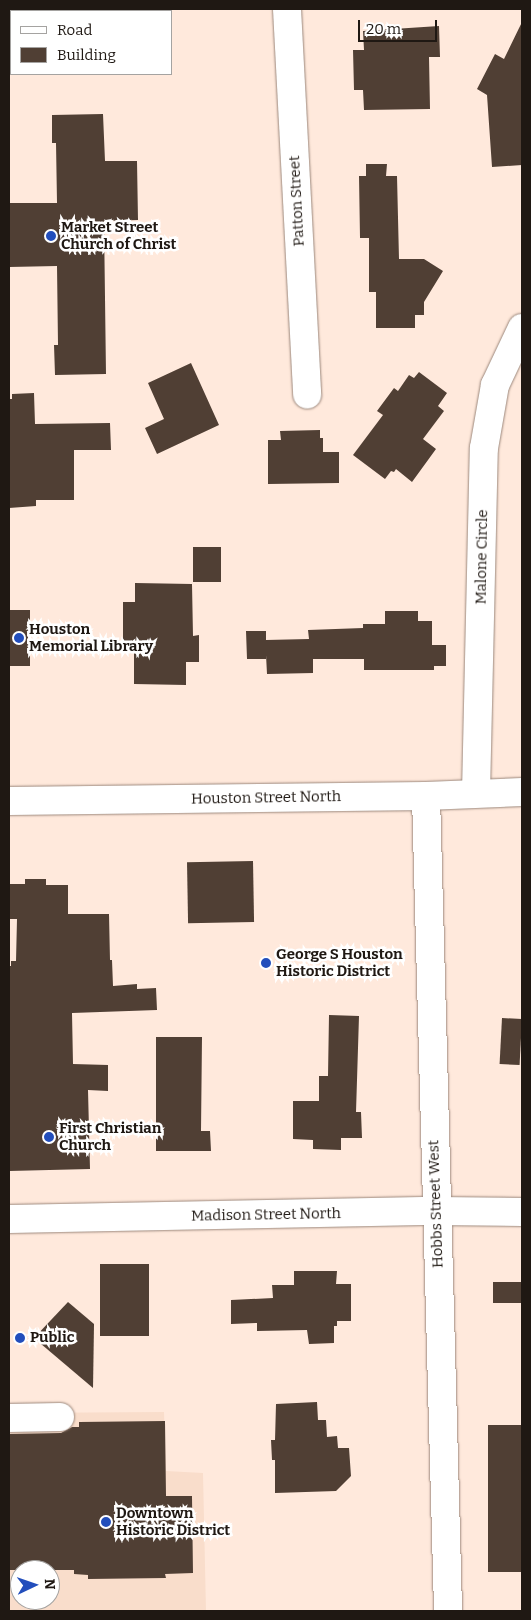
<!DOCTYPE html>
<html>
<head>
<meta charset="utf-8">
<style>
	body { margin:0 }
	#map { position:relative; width:531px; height:1620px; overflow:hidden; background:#ffe9dc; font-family:Bitter,serif }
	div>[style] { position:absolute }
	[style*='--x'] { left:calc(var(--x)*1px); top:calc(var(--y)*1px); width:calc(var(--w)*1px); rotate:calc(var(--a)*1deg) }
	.built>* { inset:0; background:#f9ddcb }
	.building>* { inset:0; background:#503f34; transform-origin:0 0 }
	.roads { filter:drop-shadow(0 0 1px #9c887c) drop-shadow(0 0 1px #9c887c) }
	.minor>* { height:28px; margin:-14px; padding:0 14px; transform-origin:14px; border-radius:14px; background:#fff }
	.dots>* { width:14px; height:14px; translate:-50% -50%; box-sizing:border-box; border:2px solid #fff; border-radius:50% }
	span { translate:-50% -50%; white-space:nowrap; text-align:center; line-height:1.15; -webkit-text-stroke:5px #fff; paint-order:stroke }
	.street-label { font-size:15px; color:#1f1813 }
	.poi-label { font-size:15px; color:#1f1813; font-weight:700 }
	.left { translate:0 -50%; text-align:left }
	.frame { position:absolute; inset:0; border:10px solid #1f1813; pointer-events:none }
	.legend { position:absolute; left:10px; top:10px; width:162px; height:65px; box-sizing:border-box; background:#fff; border:1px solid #a5a3a1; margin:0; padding:6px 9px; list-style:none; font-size:15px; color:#1f1813 }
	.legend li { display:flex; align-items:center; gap:10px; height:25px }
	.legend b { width:25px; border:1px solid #a5a3a1 }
	.north { position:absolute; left:10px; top:1560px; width:50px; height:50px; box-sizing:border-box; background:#fff; border:1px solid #a5a3a1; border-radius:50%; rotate:87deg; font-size:14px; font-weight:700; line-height:20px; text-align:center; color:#1f1813 }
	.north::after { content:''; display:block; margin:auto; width:18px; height:22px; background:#224ebc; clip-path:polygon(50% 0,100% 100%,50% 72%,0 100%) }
	.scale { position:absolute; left:358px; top:20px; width:79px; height:22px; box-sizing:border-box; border:2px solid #1f1813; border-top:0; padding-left:6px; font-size:15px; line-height:18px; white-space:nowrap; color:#1f1813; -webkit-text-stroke:4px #fff; paint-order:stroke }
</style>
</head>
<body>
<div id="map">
	<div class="built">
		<div style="clip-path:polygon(evenodd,164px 1412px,166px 1471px,203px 1473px,206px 1611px,9px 1611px,9px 1413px,164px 1412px,20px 1570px,50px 1570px,50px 1600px,20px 1600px,20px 1570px)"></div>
	</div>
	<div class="building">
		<div style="clip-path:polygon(522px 22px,522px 165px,492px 167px,487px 95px,477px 89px,495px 54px,504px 59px)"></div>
		<div style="clip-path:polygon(439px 26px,440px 57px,429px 57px,430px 109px,364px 110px,363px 90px,354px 90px,353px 50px,364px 50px,363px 31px)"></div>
		<div style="clip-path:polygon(103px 114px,105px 161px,137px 161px,138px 220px,104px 221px,106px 374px,55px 375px,54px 345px,58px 345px,57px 266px,9px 267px,9px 203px,57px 203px,56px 143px,52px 143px,52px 115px)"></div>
		<div style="clip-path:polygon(366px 164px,387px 164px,386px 176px,397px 176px,399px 259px,424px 259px,443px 271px,424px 302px,424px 315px,415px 315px,415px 328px,376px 328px,376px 292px,369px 292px,369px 238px,360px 238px,359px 176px,366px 176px)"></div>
		<div style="clip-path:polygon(191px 363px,219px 425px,157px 454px,145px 428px,164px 419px,148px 383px)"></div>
		<div style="clip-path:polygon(419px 372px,447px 393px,438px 406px,444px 411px,423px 439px,436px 449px,412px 482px,396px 469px,394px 472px,391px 471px,385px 479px,353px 455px,383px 415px,377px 411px,394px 388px,398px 391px,409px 375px,414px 378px)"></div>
		<div style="clip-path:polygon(34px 393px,35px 424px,110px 423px,111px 450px,74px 450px,74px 500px,36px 500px,36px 506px,9px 508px,9px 399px,12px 399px,12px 394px)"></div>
		<div style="clip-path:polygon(320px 430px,320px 438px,323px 438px,323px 452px,339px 452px,339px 483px,268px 484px,268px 440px,281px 440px,280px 431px)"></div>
		<div style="left:193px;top:547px;width:28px;height:35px"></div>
		<div style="clip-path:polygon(135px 583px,192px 584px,193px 636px,199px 635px,199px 662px,186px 662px,186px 685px,134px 684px,134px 641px,123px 641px,123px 602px,135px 602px)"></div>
		<div style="left:9px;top:610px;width:21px;height:56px"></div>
		<div style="clip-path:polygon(385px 611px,418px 611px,418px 621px,432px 621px,432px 645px,446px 645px,446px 666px,434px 666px,434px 670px,364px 670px,364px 659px,313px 659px,313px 673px,267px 674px,266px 655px,266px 659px,247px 659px,246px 631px,266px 631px,266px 640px,309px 639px,308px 630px,363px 628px,363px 624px,385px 624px)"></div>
		<div style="left:253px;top:861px;width:61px;height:66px;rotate:89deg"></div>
		<div style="clip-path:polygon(25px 879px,46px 879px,46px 885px,68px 885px,68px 914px,109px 914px,110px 960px,112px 960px,113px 986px,137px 984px,137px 989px,156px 988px,157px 1010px,72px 1013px,73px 1064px,108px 1065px,108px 1091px,88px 1090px,90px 1169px,9px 1171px,9px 966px,11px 966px,11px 961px,16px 961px,17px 919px,10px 919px,9px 884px,25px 884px)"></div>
		<div style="clip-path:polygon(329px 1015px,359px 1016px,356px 1112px,361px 1112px,362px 1138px,341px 1138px,341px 1150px,313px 1149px,313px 1140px,293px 1139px,293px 1101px,319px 1101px,319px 1076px,328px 1076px)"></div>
		<div style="left:502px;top:1018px;width:20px;height:46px;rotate:3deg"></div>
		<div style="clip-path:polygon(156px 1037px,202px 1037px,201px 1131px,210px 1131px,211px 1151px,156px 1151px)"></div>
		<div style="left:149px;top:1264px;width:72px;height:49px;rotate:90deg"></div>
		<div style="clip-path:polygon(294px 1271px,337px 1271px,336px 1284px,351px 1284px,351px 1321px,337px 1321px,337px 1326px,334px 1326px,334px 1343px,309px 1344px,307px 1330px,257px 1331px,257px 1323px,231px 1324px,231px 1300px,273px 1298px,272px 1285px,294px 1285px)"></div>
		<div style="left:522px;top:1282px;width:21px;height:29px;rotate:90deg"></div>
		<div style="clip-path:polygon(68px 1302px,94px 1324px,93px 1388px,34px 1338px)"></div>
		<div style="clip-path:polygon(317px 1402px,318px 1420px,326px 1420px,327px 1437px,337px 1436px,338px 1448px,349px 1448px,351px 1476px,336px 1491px,275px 1493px,275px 1460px,272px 1460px,271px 1440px,275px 1440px,276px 1404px)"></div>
		<div style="clip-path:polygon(165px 1421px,166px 1496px,192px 1496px,193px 1573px,165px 1574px,166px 1578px,88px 1579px,88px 1575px,74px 1574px,74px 1570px,9px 1570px,9px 1434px,61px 1433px,72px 1427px,79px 1427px,79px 1422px)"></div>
		<div style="left:488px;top:1425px;width:34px;height:147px"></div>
	</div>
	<div class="roads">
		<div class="minor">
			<div style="--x:287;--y:9;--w:386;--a:87"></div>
			<div style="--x:476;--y:793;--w:345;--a:-88.7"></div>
			<div style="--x:484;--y:448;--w:64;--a:-80.1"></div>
			<div style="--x:495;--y:385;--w:63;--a:-64.7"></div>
			<div style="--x:426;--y:796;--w:815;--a:88.45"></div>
			<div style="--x:9;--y:801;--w:417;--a:-0.7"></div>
			<div style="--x:426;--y:796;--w:96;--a:-2.4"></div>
			<div style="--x:9;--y:1219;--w:427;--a:-1.1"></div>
			<div style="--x:436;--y:1211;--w:86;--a:0.7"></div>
			<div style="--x:9;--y:1418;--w:51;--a:-1.1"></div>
		</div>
	</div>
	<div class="dots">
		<div style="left:51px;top:236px;background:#224ebc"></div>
		<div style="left:19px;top:638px;background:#224ebc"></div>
		<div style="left:266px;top:963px;background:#224ebc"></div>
		<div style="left:49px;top:1137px;background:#224ebc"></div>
		<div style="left:20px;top:1338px;background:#224ebc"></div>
		<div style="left:106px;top:1522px;background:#224ebc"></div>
	</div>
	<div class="street-label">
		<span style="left:297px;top:201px;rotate:-93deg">Patton Street</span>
		<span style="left:482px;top:557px;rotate:-89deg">Malone Circle</span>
		<span style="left:266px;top:798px;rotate:-1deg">Houston Street North</span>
		<span style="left:436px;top:1204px;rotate:-92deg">Hobbs Street West</span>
		<span style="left:266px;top:1215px;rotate:-1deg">Madison Street North</span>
	</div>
	<div class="poi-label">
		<span class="left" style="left:61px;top:236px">Market Street<br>Church of Christ</span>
		<span class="left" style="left:29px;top:638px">Houston<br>Memorial Library</span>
		<span class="left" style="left:276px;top:963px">George S Houston<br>Historic District</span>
		<span class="left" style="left:59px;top:1137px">First Christian<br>Church</span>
		<span class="left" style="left:30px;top:1338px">Public</span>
		<span class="left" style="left:116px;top:1522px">Downtown<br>Historic District</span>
	</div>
	<div class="frame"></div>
	<ul class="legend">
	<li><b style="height:6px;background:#fff"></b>Road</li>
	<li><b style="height:14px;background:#503f34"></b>Building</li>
	</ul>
	<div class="north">N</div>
	<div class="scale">20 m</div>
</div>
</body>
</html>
